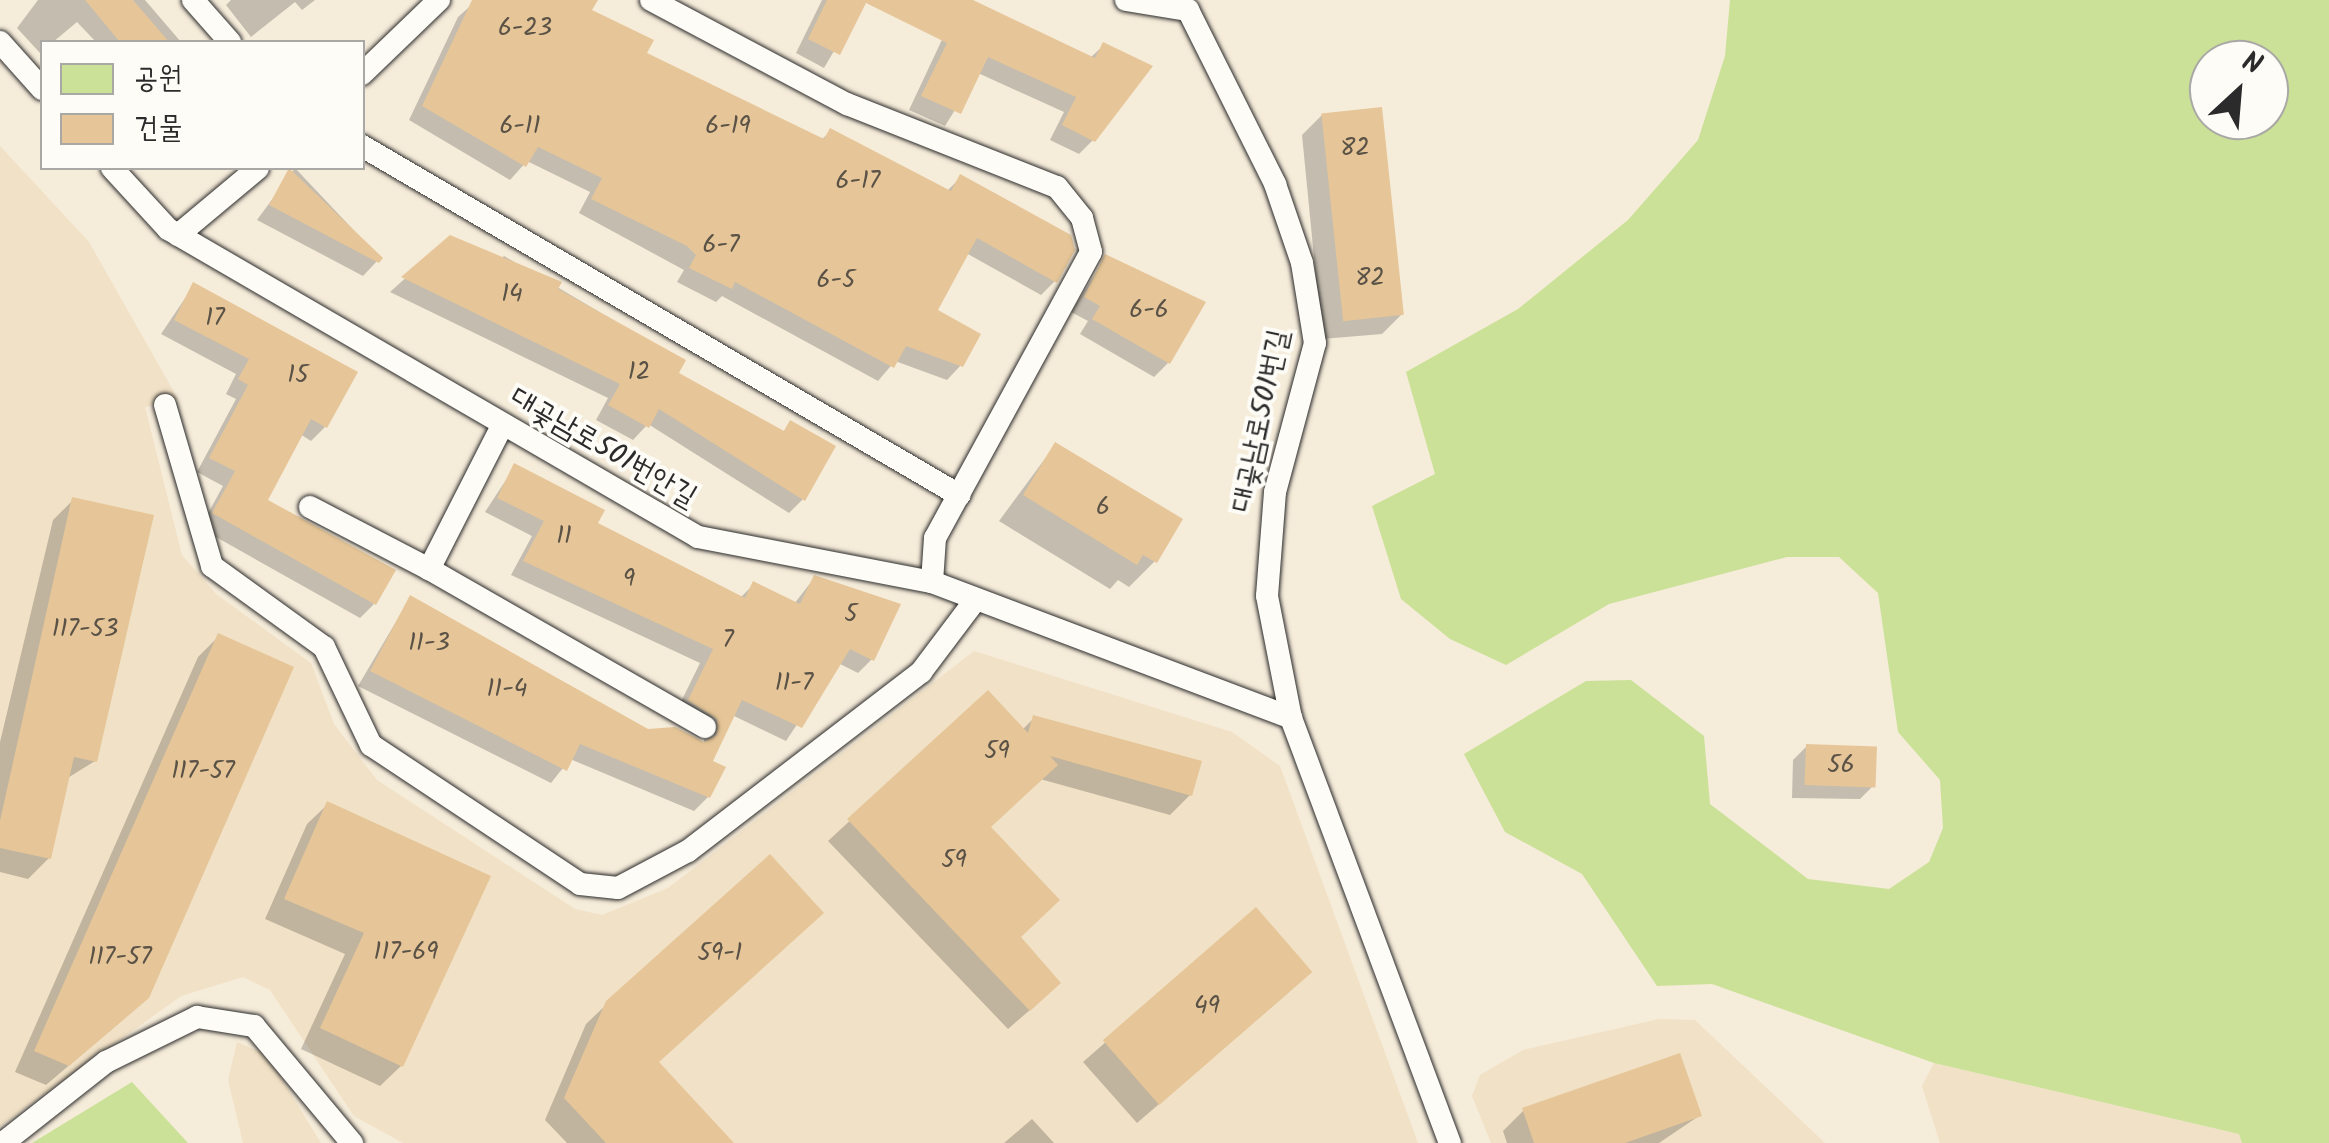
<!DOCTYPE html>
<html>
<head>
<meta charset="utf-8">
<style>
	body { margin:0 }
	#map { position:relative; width:2329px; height:1143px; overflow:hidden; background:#f6ecda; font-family:Kalam,"Poor Story",sans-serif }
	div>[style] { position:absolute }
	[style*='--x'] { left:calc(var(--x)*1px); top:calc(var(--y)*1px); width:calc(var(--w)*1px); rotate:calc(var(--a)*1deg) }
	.built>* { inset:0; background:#f1e1c6 }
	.green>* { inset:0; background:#cae197 }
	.shadow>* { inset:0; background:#0003 }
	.building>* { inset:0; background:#e6c698; transform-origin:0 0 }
	.roads { filter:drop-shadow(0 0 2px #2b2b2b) drop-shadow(0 0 2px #2b2b2b) }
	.service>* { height:22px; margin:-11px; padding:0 11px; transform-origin:11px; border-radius:11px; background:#fdfcf7 }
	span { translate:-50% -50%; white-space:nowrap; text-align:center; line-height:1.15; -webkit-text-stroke:8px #fdfcf7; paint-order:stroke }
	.number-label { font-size:25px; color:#5a5246 }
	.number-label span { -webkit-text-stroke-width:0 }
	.street-label { font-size:30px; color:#2b2b2b }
	.legend { position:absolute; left:40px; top:40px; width:325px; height:130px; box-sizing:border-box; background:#fdfcf7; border:2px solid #a9a8a5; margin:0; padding:12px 18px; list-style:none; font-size:30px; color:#2b2b2b }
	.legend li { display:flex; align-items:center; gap:20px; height:50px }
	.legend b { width:50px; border:2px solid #a9a8a5 }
	.north { position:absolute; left:2189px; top:40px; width:100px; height:100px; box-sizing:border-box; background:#fdfcf7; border:2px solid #a9a8a5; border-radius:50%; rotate:26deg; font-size:28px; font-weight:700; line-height:40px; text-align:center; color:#2b2b2b }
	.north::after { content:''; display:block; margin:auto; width:35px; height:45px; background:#2b2b2b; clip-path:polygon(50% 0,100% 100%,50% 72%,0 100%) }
</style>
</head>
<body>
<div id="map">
	<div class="built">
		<div style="clip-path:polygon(0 146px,89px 242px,178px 399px,145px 407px,182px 555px,216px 594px,311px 663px,334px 724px,377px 780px,575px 909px,602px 915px,668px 888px,974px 651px,1232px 732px,1280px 766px,1418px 1143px,403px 1143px,354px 1116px,270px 990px,243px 977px,181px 996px,0 1126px)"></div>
		<div style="clip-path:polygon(1659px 1019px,1695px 1020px,1825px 1143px,1491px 1143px,1472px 1096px,1480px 1075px,1523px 1050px)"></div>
		<div style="clip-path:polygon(237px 1042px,267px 1055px,321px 1143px,243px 1143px,228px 1080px)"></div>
		<div style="clip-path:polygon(1934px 1063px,2239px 1134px,2242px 1143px,1940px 1143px,1922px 1086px)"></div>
	</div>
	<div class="green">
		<div style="clip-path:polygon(evenodd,1730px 0,2329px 0,2329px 1143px,2242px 1143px,2239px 1134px,1934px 1063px,1712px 984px,1657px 986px,1582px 874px,1505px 832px,1464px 754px,1586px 681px,1631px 680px,1704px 736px,1710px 804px,1808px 879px,1889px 889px,1929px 862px,1943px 828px,1940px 780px,1898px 732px,1878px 593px,1839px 557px,1787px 557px,1609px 604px,1506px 665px,1450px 639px,1401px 599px,1372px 506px,1435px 474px,1406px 372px,1518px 309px,1628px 220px,1698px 140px,1725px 56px,1730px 0,2209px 60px,2269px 60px,2269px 120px,2209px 120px,2209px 60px)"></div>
		<div style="clip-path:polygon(132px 1082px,188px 1143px,32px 1143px)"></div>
	</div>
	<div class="shadow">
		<div style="clip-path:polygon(38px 0,145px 0,181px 42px,96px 42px,77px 22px,40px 53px,17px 28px)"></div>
		<div style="clip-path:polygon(231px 0,315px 0,302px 10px,295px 2px,251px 37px,226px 5px)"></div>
		<div style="clip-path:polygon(591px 0,589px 11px,644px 54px,821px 140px,831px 131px,946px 192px,961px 177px,1055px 281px,1041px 295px,966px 253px,934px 311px,961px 365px,947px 380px,895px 361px,878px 381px,722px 296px,716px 302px,677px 282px,684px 270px,579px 213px,590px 192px,527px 161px,510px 180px,409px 120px,458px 17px,477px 0)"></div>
		<div style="clip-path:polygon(822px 0,864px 0,824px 68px,796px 53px)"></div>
		<div style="clip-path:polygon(954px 14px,1090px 58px,1104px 45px,1093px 140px,1079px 154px,1050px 140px,1064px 112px,978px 73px,945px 126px,909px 110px)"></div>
		<div style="clip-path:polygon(1322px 115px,1402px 314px,1382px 334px,1322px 339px,1302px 135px)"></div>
		<div style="clip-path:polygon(295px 168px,380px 258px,363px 276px,257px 220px)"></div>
		<div style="clip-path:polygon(450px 238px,498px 262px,504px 256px,683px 361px,676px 374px,782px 433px,791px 423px,803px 499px,789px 513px,648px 424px,633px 440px,596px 420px,608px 398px,390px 292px)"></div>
		<div style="clip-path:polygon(1106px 257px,1168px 363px,1154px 377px,1080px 334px,1088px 321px,1071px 312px)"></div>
		<div style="clip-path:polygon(194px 285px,325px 427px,311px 441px,300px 434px,265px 501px,374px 604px,360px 618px,200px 528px,223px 486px,197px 472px,236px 399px,226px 394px,236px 374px,161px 334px)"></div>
		<div style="clip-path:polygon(1055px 445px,1155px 561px,1129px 587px,1118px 580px,1110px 589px,999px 521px)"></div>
		<div style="clip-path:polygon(515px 466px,595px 524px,740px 598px,754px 584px,794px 604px,815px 577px,872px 659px,858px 673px,838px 663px,786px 741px,732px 715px,710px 762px,708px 797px,694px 811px,570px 759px,551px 783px,358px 686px,410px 598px,648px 732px,704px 745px,704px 733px,675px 714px,700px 663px,511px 575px,532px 536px,485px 512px)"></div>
		<div style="clip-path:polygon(73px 500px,95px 761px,66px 779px,49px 858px,28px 879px,0 872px,0 742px,53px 520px)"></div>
		<div style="clip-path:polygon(219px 636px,125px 1018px,46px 1085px,15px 1072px,198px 657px)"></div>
		<div style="clip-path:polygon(988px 693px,1022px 730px,1034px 718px,1190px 795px,1170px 815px,1040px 779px,988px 828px,1038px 1003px,1008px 1029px,828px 841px)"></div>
		<div style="clip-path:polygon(1807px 746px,1874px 785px,1860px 799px,1792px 798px,1793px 760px)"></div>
		<div style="clip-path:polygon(328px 804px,488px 877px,401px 1066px,380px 1086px,301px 1049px,345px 954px,265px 919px,307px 824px)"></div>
		<div style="clip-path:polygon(1256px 910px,1289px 992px,1137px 1123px,1083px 1062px)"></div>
		<div style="clip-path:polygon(608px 1003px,657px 1063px,731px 1143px,567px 1143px,545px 1120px,586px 1024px)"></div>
		<div style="clip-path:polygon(1523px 1111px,1699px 1116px,1659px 1143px,1507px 1143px,1503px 1131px)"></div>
		<div style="clip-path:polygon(1032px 1119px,1054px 1143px,1004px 1143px)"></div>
	</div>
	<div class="building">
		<div style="clip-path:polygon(85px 0,133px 0,169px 42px,120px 42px)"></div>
		<div style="clip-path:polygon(472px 0,598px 0,592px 10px,654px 40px,647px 53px,824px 139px,830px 128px,951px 191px,960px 174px,1071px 235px,1075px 250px,1057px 283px,977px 238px,938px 310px,981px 334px,963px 367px,906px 346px,894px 368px,735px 282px,732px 289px,689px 268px,696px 255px,687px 246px,591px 199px,602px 178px,538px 147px,526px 167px,422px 106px)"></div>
		<div style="clip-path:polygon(827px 0,973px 0,1095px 58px,1103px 42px,1153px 66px,1095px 142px,1062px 125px,1076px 97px,988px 57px,961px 114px,921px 96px,947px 43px,866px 3px,840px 55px,808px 39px)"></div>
		<div style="left:1382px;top:107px;width:209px;height:61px;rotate:84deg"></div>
		<div style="clip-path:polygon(289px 168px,383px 258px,379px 263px,269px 205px)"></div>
		<div style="clip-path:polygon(450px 235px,562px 282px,558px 289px,686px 360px,679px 373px,784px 431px,790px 420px,836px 446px,805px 501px,659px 409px,649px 428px,608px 405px,620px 384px,401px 277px)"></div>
		<div style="clip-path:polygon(1105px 254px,1206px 302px,1170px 364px,1092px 319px,1100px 306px,1084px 297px)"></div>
		<div style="clip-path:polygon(193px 282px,358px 372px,327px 428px,311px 419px,268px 500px,396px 570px,376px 605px,212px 513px,235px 471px,209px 458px,248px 385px,238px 379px,249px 359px,174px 320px)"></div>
		<div style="clip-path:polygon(1055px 442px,1183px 519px,1157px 563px,1143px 555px,1137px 565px,1023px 495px)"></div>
		<div style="clip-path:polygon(514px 463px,605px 510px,598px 523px,745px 598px,753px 581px,800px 604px,814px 575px,901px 604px,874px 661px,850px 649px,802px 728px,742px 700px,713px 761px,726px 767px,710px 798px,580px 744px,567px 771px,370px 671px,410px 595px,648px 729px,675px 727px,704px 742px,717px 735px,717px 719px,688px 700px,713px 649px,523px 561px,544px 521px,497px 498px)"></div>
		<div style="clip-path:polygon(72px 497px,154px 515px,97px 762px,74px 757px,51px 859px,0 848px,0 821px)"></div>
		<div style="clip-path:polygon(218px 633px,294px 667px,149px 998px,69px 1066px,34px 1051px)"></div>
		<div style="clip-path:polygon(988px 690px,1028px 733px,1033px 715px,1202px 761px,1192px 796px,1050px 756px,1058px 765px,991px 827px,1060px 900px,1021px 937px,1061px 983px,1030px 1011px,847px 819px)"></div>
		<div style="left:1806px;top:744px;width:71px;height:41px;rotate:2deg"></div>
		<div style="clip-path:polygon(327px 801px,491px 876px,403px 1067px,320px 1028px,364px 933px,284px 899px)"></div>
		<div style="clip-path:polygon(770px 854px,824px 913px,659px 1062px,734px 1143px,606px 1143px,564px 1098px,606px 1001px)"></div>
		<div style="left:1256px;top:907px;width:86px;height:203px;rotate:49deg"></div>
		<div style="clip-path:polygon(1680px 1053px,1702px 1116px,1625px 1143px,1534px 1143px,1522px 1108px)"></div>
	</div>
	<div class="roads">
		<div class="service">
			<div style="--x:193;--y:0;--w:56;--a:48.6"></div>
			<div style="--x:651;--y:0;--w:222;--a:28"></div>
			<div style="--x:847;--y:104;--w:226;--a:21.6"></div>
			<div style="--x:1057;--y:187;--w:40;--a:51"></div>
			<div style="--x:1082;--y:218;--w:35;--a:75"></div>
			<div style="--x:1091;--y:252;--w:326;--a:118.6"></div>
			<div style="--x:935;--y:538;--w:44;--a:93.9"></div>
			<div style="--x:1126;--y:0;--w:63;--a:9.2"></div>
			<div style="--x:1188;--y:10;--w:195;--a:63.4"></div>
			<div style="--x:1275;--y:184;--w:83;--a:71.1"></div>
			<div style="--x:1302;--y:263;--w:81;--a:80.8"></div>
			<div style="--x:1315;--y:343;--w:154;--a:105"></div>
			<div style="--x:1275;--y:492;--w:104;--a:94.4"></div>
			<div style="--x:1267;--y:596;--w:124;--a:78.9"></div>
			<div style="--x:1291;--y:718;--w:454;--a:69.5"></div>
			<div style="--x:0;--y:42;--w:63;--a:48.2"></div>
			<div style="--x:362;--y:74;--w:107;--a:-43.9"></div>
			<div style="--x:362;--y:146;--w:692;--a:30.31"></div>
			<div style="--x:112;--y:168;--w:83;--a:47.4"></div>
			<div style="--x:168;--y:229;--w:613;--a:30.16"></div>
			<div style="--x:698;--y:537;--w:238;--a:10.9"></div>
			<div style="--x:932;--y:582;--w:384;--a:20.7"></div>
			<div style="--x:178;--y:235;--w:104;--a:-39.9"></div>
			<div style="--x:165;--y:405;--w:168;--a:73.7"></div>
			<div style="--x:212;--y:566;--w:138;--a:35.9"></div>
			<div style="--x:324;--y:647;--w:109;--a:64.4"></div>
			<div style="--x:371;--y:745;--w:251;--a:33.6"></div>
			<div style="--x:580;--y:884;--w:38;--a:6"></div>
			<div style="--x:618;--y:888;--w:79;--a:-27.9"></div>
			<div style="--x:688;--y:851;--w:294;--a:-37.5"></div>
			<div style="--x:921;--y:672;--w:91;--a:-53"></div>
			<div style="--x:503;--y:424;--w:163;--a:117"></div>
			<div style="--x:429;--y:569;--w:318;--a:29.8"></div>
			<div style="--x:310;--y:507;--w:134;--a:27.5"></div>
			<div style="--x:3;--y:1143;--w:131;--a:-38.2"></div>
			<div style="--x:106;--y:1062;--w:102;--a:-26.3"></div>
			<div style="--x:197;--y:1017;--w:58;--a:9"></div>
			<div style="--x:254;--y:1026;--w:153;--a:50.1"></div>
		</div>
	</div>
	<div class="number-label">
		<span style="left:525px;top:28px">6-23</span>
		<span style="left:520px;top:126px">6-11</span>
		<span style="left:728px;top:126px">6-19</span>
		<span style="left:1355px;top:148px">82</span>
		<span style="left:858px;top:181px">6-17</span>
		<span style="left:721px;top:245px">6-7</span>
		<span style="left:1370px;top:278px">82</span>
		<span style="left:836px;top:280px">6-5</span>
		<span style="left:512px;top:294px">14</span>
		<span style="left:1149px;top:310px">6-6</span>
		<span style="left:215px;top:318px">17</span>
		<span style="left:639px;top:372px">12</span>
		<span style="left:298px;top:375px">15</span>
		<span style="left:1103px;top:507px">6</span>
		<span style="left:564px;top:536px">11</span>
		<span style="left:629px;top:579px">9</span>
		<span style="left:851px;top:614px">5</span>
		<span style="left:85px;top:629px">117-53</span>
		<span style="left:728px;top:640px">7</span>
		<span style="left:429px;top:643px">11-3</span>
		<span style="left:794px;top:683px">11-7</span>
		<span style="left:507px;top:689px">11-4</span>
		<span style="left:997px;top:751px">59</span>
		<span style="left:1841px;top:765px">56</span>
		<span style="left:203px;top:771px">117-57</span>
		<span style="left:954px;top:860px">59</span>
		<span style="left:406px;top:952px">117-69</span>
		<span style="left:720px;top:953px">59-1</span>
		<span style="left:120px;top:957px">117-57</span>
		<span style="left:1207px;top:1006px">49</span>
	</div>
	<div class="street-label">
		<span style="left:1261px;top:421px;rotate:-78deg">대곶남로501번길</span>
		<span style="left:603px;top:448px;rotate:30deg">대곶남로501번안길</span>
	</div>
	<ul class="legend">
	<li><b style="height:28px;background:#cae197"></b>공원</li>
	<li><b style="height:28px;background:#e6c698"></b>건물</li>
	</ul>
	<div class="north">N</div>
</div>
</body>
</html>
